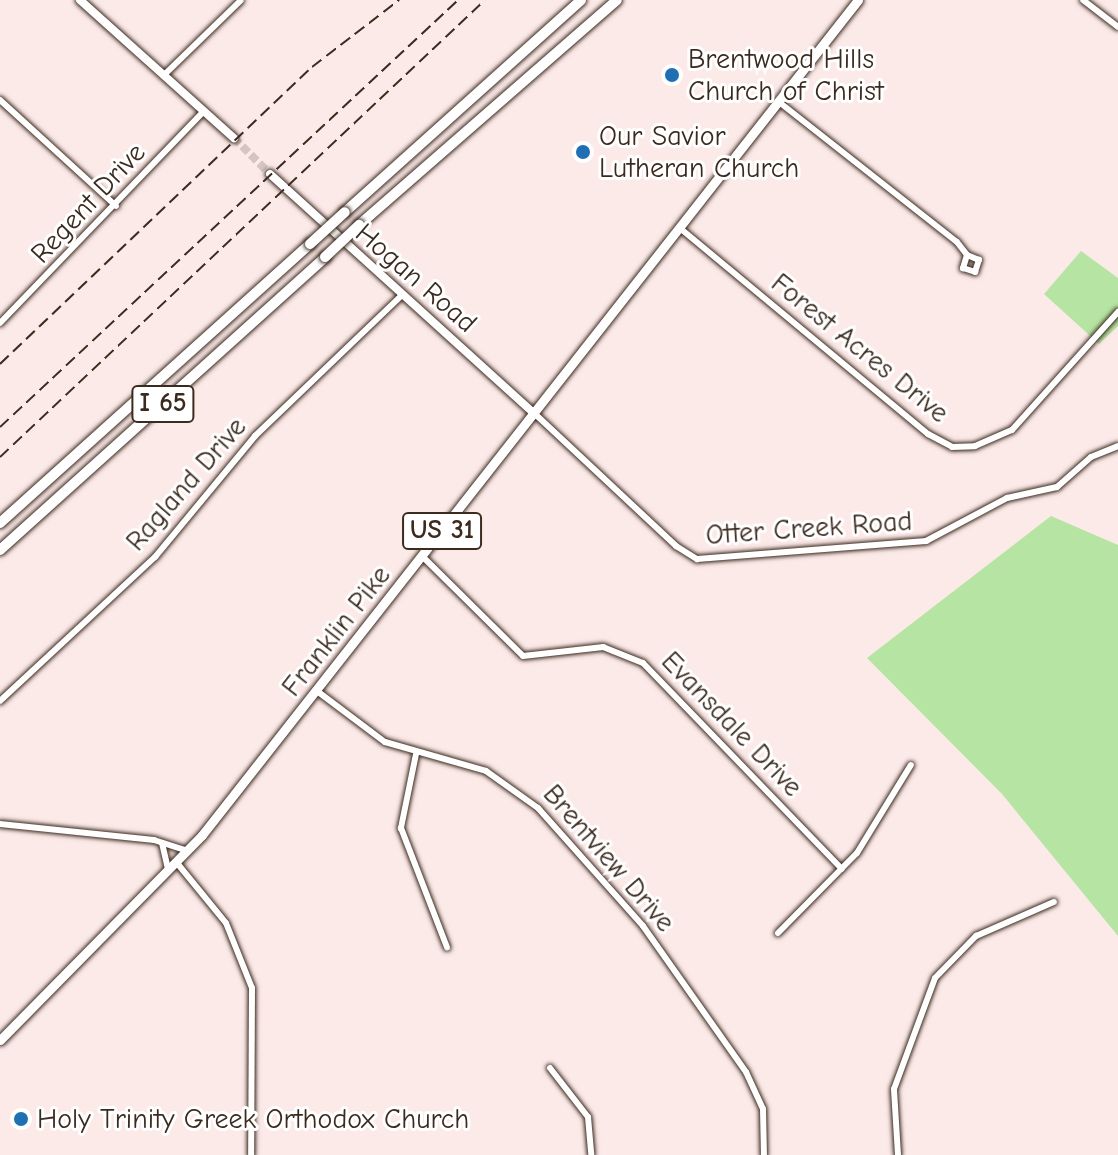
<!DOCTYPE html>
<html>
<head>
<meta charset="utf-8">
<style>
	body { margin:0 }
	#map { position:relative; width:1118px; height:1155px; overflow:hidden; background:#fceae9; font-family:"Comic Neue",sans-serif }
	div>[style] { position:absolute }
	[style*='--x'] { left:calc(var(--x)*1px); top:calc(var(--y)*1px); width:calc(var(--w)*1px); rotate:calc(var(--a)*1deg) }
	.green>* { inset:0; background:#b6e4a2 }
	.secondary-tunnel>* { height:8px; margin-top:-4px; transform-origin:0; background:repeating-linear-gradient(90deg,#d5c4c0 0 8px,transparent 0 12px) }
	.roads { filter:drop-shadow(0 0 2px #3b2a1e) drop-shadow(0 0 2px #3b2a1e) }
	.street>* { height:6px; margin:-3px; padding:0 3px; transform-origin:3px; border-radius:3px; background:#fff }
	.secondary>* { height:8px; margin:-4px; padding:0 4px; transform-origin:4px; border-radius:4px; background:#fff }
	.primary>* { height:9px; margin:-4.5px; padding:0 4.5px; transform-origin:4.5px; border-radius:4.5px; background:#fff }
	.highway>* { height:10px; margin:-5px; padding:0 5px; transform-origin:5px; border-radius:5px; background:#fff }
	.rail>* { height:2px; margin-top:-1px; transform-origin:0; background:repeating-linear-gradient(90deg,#3b2a1e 0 12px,transparent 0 18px) }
	.bridges { filter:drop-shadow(0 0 2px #3b2a1e) drop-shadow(0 0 2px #3b2a1e) }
	.highway-bridge>* { height:10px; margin:-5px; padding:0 5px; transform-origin:5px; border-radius:5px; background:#fff }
	.dots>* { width:22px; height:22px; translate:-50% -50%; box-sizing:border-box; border:4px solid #fff; border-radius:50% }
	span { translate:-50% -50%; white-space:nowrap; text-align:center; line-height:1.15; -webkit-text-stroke:6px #fff; paint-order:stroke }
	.shield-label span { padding:2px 6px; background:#fff; border:2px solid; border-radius:6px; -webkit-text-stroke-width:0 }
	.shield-label { font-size:26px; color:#3b2a1e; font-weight:700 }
	.poi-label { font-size:28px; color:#3b2a1e }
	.left { translate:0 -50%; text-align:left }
	.street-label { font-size:28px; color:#3b2a1e }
</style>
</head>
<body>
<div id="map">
	<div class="green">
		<div style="clip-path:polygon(1081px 251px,1118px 278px,1118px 326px,1099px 344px,1044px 294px)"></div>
		<div style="clip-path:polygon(1051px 516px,1118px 545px,1118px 936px,1002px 794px,867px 658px)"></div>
	</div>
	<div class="secondary-tunnel">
		<div style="--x:234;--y:138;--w:51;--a:45"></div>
	</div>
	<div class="roads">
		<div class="street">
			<div style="--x:1083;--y:0;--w:44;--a:37.6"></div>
			<div style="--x:164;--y:75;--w:107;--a:-44.2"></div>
			<div style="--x:0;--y:100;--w:157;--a:42.4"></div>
			<div style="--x:779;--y:102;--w:226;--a:38.2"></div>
			<div style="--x:957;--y:242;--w:16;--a:52"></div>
			<div style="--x:967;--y:255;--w:14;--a:107"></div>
			<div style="--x:963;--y:268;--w:13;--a:18"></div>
			<div style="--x:975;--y:272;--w:13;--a:-72"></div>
			<div style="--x:979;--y:260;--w:13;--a:-157"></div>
			<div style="--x:681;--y:229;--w:321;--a:39.7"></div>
			<div style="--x:928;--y:434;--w:27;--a:28"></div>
			<div style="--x:952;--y:447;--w:23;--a:-2"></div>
			<div style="--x:975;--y:446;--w:40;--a:-23.4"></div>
			<div style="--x:1012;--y:430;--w:159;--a:-48.1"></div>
			<div style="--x:0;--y:323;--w:294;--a:-46.1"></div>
			<div style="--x:534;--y:413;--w:195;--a:43.1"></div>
			<div style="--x:676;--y:546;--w:25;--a:32"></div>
			<div style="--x:697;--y:559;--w:230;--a:-4.5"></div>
			<div style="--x:926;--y:541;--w:92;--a:-28"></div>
			<div style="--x:1007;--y:498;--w:51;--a:-12.4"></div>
			<div style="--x:1057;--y:487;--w:45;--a:-41.4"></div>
			<div style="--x:1091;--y:457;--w:29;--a:-22"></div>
			<div style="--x:422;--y:556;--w:142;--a:44.7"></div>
			<div style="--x:523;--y:656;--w:81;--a:-6.4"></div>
			<div style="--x:603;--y:647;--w:43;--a:21.8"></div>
			<div style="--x:643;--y:663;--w:286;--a:46"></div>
			<div style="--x:317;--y:691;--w:85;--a:36.9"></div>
			<div style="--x:385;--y:742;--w:105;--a:16"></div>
			<div style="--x:486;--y:771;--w:64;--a:35.4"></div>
			<div style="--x:538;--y:808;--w:158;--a:48.3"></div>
			<div style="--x:643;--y:926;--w:179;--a:54.8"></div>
			<div style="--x:746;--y:1072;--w:41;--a:65.3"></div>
			<div style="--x:763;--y:1109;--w:46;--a:88.8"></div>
			<div style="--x:0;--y:701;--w:212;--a:-42.9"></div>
			<div style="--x:155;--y:557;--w:157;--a:-50.4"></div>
			<div style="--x:255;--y:436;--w:205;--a:-43.8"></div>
			<div style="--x:416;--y:754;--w:76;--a:101.5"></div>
			<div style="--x:401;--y:828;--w:128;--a:68.9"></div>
			<div style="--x:0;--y:824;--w:155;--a:5.9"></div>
			<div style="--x:154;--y:840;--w:36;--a:18"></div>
			<div style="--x:162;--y:843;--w:28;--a:77"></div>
			<div style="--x:177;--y:863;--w:77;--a:50.8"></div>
			<div style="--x:226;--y:923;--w:70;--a:68.2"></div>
			<div style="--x:252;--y:988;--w:167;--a:90.3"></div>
			<div style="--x:778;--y:933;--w:112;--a:-45.4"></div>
			<div style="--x:857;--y:853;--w:103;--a:-58.5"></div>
			<div style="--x:550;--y:1068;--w:62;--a:52.2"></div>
			<div style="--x:588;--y:1117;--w:38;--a:85"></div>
			<div style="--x:898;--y:1155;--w:66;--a:-93.5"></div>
			<div style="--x:894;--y:1089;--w:118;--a:-69.7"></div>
			<div style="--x:935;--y:978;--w:59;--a:-45.7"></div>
			<div style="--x:976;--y:936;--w:85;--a:-23.6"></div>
		</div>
		<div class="secondary">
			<div style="--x:80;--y:0;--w:207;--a:41.9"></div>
			<div style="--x:270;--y:174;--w:356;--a:42.2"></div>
		</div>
		<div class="primary">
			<div style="--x:0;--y:1040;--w:288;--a:-45.4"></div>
			<div style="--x:202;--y:835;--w:1062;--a:-51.85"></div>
		</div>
		<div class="highway">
			<div style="--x:345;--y:212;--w:317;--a:-41.9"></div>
			<div style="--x:359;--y:225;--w:342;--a:-41.1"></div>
			<div style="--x:0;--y:523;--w:417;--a:-42"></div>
			<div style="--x:0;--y:550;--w:438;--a:-42"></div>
		</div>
	</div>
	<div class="rail">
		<div style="--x:0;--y:364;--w:431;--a:-43.6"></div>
		<div style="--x:312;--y:67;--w:110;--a:-37.6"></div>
		<div style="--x:0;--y:427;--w:626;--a:-42.99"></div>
		<div style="--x:0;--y:457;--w:666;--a:-43.3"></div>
	</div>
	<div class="bridges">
		<div class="highway-bridge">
			<div style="--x:310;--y:244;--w:47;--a:-42.4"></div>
			<div style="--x:325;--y:257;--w:47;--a:-43.3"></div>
		</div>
	</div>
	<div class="dots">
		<div style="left:672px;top:75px;background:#1f6fb2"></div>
		<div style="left:583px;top:152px;background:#1f6fb2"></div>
		<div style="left:21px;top:1119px;background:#1f6fb2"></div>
	</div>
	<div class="shield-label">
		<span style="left:163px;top:404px">I 65</span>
		<span style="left:442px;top:531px">US 31</span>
	</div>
	<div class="poi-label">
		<span class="left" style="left:688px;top:75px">Brentwood Hills<br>Church of Christ</span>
		<span class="left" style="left:599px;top:152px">Our Savior<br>Lutheran Church</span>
		<span class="left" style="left:37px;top:1119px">Holy Trinity Greek Orthodox Church</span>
	</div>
	<div class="street-label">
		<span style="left:88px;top:203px;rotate:-47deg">Regent Drive</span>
		<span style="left:416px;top:278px;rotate:41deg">Hogan Road</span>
		<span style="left:860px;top:348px;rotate:39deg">Forest Acres Drive</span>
		<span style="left:186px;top:484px;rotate:-49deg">Ragland Drive</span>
		<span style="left:809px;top:528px;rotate:-4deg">Otter Creek Road</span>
		<span style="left:336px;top:631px;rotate:-52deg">Franklin Pike</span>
		<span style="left:732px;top:724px;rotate:46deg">Evansdale Drive</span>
		<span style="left:609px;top:858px;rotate:49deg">Brentview Drive</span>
	</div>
</div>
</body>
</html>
